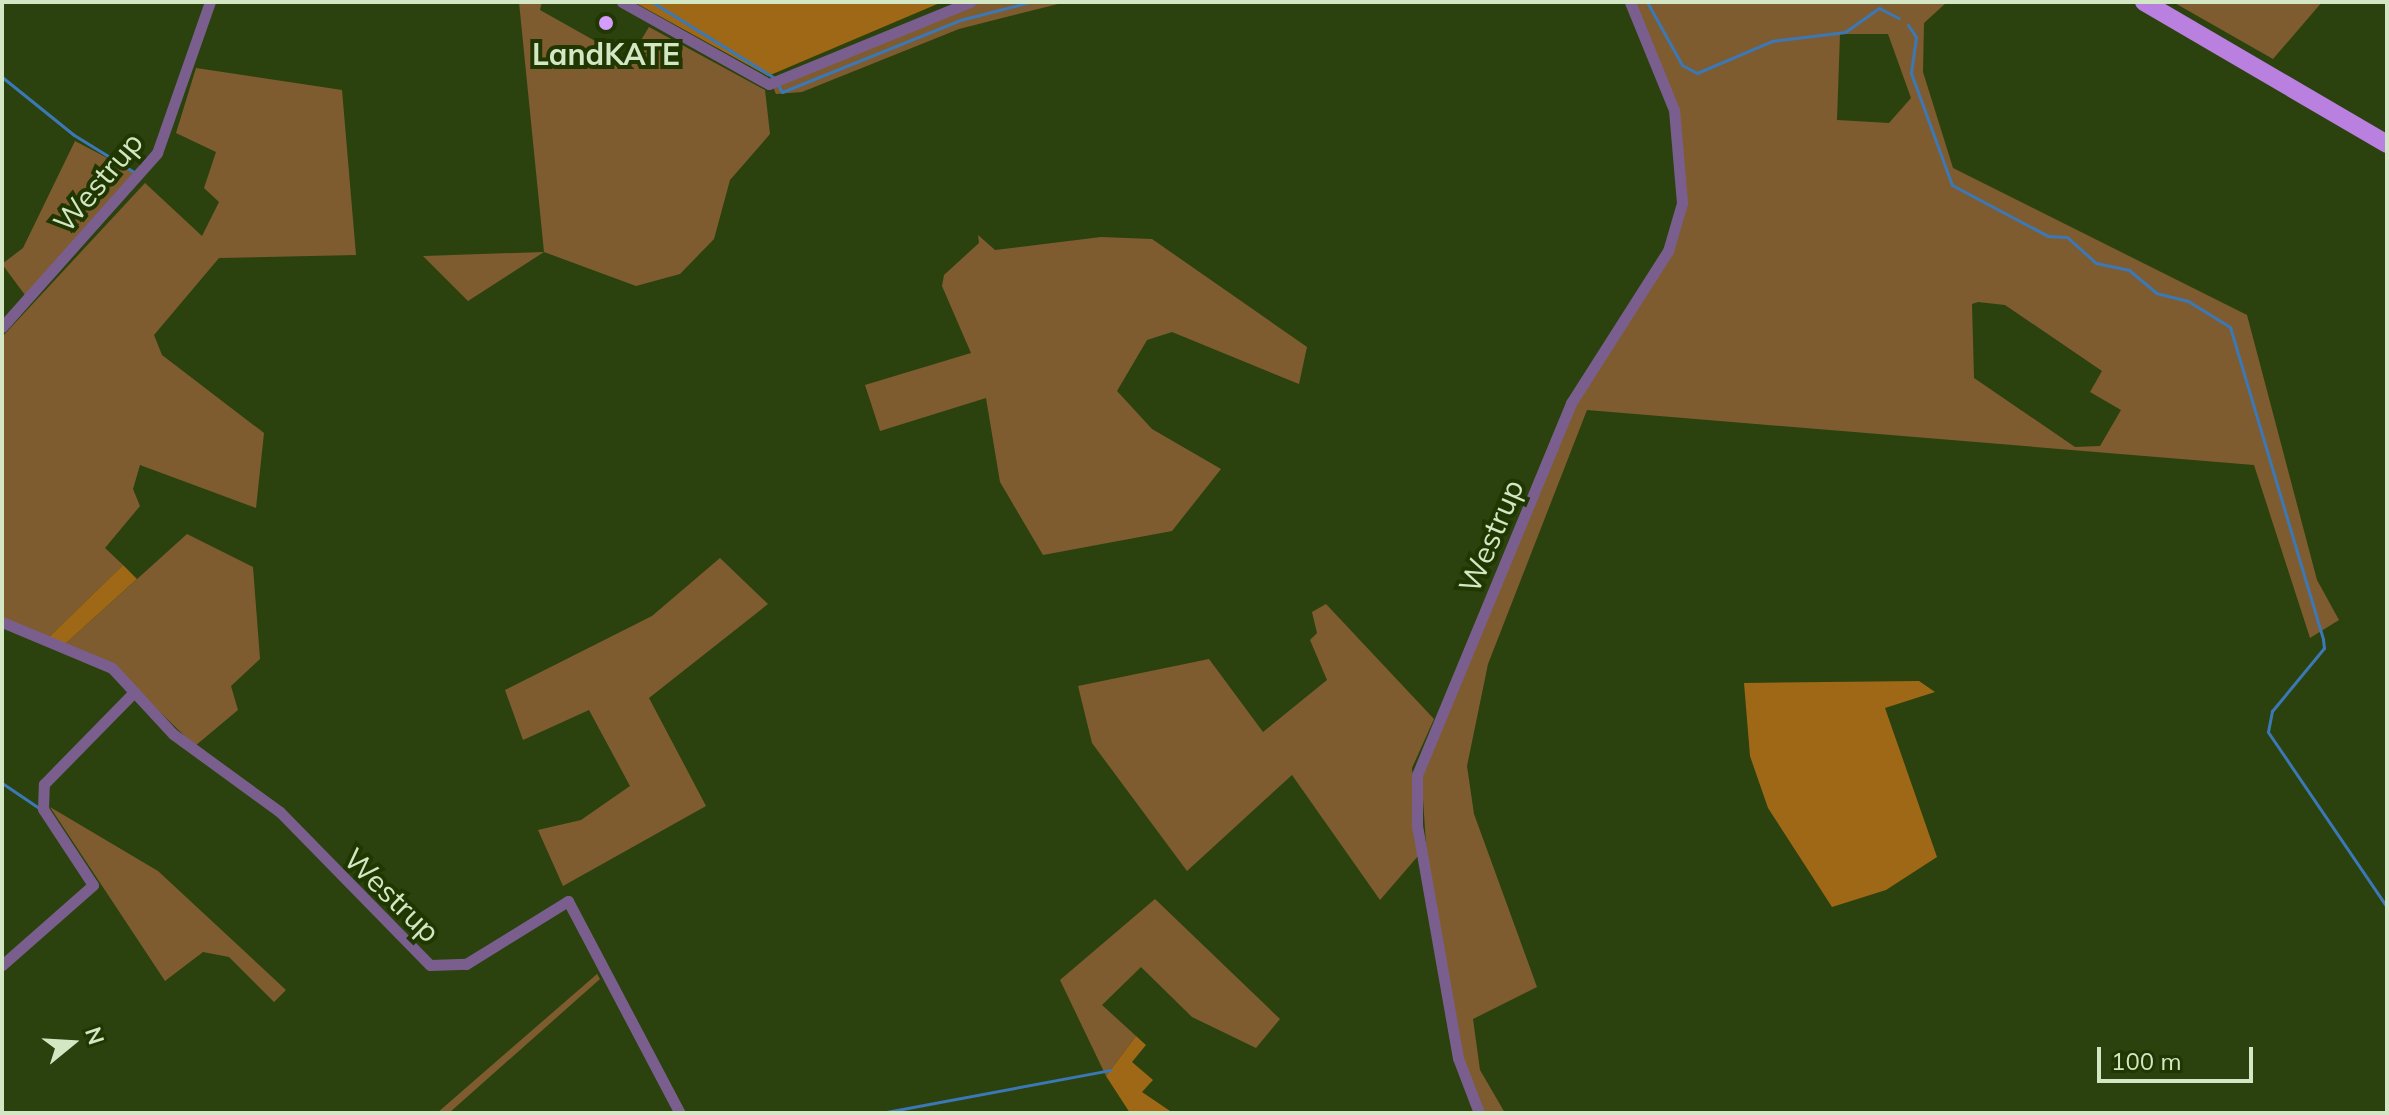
<!DOCTYPE html>
<html>
<head>
<meta charset="utf-8">
<style>
	body { margin:0 }
	#map { position:relative; width:2389px; height:1115px; overflow:hidden; background:#2b420e; font-family:Mulish,sans-serif }
	div>[style] { position:absolute }
	[style*='--x'] { left:calc(var(--x)*1px); top:calc(var(--y)*1px); width:calc(var(--w)*1px); rotate:calc(var(--a)*1deg) }
	.green>* { inset:0; background:#7f5c30 }
	.forest>* { inset:0; background:#9f6816 }
	.stream>* { height:3px; margin:-1.5px; padding:0 1.5px; transform-origin:1.5px; border-radius:1.5px; background:#3b78b5 }
	.street>* { height:11px; margin:-5.5px; padding:0 5.5px; transform-origin:5.5px; border-radius:5.5px; background:#7a5f8e }
	.primary>* { height:18px; margin:-9px; padding:0 9px; transform-origin:9px; border-radius:9px; background:#b980e0 }
	.dots>* { width:22px; height:22px; translate:-50% -50%; box-sizing:border-box; border:4px solid #213702; border-radius:50% }
	span { translate:-50% -50%; white-space:nowrap; text-align:center; line-height:1.15; -webkit-text-stroke:8px #213702; paint-order:stroke }
	.poi-label { font-size:30px; color:#d4e7c4; font-weight:700 }
	.street-label { font-size:30px; color:#d4e7c4 }
	.frame { position:absolute; inset:0; border:4px solid #d4e7c4; pointer-events:none }
	.north { position:absolute; left:32px; top:1003px; width:80px; height:80px; -webkit-text-stroke:6px #213702; paint-order:stroke; rotate:72deg; font-size:22px; font-weight:700; line-height:32px; text-align:center; color:#d4e7c4 }
	.north::after { content:''; display:block; margin:auto; width:28px; height:36px; background:#d4e7c4; clip-path:polygon(50% 0,100% 100%,50% 72%,0 100%) }
	.scale { position:absolute; left:2097px; top:1047px; width:156px; height:36px; box-sizing:border-box; border:4px solid #d4e7c4; border-top:0; padding-left:10px; font-size:24px; line-height:28px; white-space:nowrap; color:#d4e7c4; -webkit-text-stroke:6px #213702; paint-order:stroke }
</style>
</head>
<body>
<div id="map">
	<div class="green">
		<div style="clip-path:polygon(519px 2px,542px 2px,540px 10px,629px 60px,649px 27px,765px 90px,770px 134px,730px 180px,714px 239px,680px 274px,636px 286px,544px 252px,468px 301px,423px 256px,544px 252px)"></div>
		<div style="clip-path:polygon(976px 2px,1066px 2px,959px 29px,802px 92px,776px 94px,772px 85px)"></div>
		<div style="clip-path:polygon(evenodd,1633px 2px,1947px 2px,1924px 23px,1923px 72px,1953px 168px,2247px 315px,2317px 580px,2339px 620px,2310px 638px,2254px 465px,1587px 410px,1488px 664px,1467px 766px,1474px 814px,1537px 987px,1473px 1019px,1480px 1070px,1505px 1113px,1481px 1113px,1460px 1058px,1427px 858px,1421px 770px,1573px 406px,1671px 251px,1686px 202px,1678px 109px,1633px 2px,1840px 34px,1888px 34px,1911px 98px,1889px 123px,1837px 120px,1840px 34px,1633px 2px,1978px 302px,2005px 305px,2102px 371px,2090px 392px,2121px 410px,2100px 446px,2075px 447px,1974px 378px,1972px 304px,1978px 302px)"></div>
		<div style="clip-path:polygon(2173px 2px,2322px 2px,2273px 59px)"></div>
		<div style="clip-path:polygon(196px 68px,342px 90px,356px 255px,219px 258px,154px 335px,162px 355px,264px 433px,256px 508px,140px 465px,133px 489px,140px 506px,105px 548px,123px 565px,48px 638px,2px 619px,2px 337px,145px 183px,202px 236px,219px 202px,204px 188px,216px 152px,176px 133px)"></div>
		<div style="clip-path:polygon(75px 141px,134px 172px,25px 295px,2px 264px,23px 248px)"></div>
		<div style="clip-path:polygon(978px 235px,995px 250px,1101px 237px,1152px 239px,1307px 347px,1299px 384px,1172px 332px,1147px 340px,1117px 391px,1152px 429px,1221px 469px,1172px 531px,1043px 555px,1000px 482px,986px 398px,880px 431px,865px 385px,971px 353px,942px 286px,944px 275px,979px 243px)"></div>
		<div style="clip-path:polygon(187px 534px,253px 567px,260px 659px,231px 686px,238px 710px,195px 746px,136px 689px,64px 645px)"></div>
		<div style="clip-path:polygon(720px 558px,768px 604px,649px 698px,706px 806px,563px 886px,538px 830px,581px 820px,630px 786px,589px 710px,523px 740px,505px 690px,652px 616px)"></div>
		<div style="clip-path:polygon(1326px 604px,1434px 719px,1412px 768px,1418px 856px,1380px 900px,1292px 775px,1187px 871px,1092px 743px,1078px 686px,1209px 659px,1263px 732px,1327px 680px,1310px 640px,1317px 633px,1312px 612px)"></div>
		<div style="clip-path:polygon(50px 807px,158px 871px,286px 990px,274px 1002px,229px 957px,203px 952px,165px 981px)"></div>
		<div style="clip-path:polygon(1155px 899px,1280px 1019px,1256px 1048px,1192px 1017px,1141px 967px,1102px 1005px,1136px 1036px,1106px 1076px,1060px 980px)"></div>
		<div style="clip-path:polygon(597px 974px,600px 979px,449px 1113px,437px 1113px)"></div>
	</div>
	<div class="forest">
		<div style="clip-path:polygon(634px 2px,942px 2px,768px 76px)"></div>
		<div style="clip-path:polygon(123px 565px,137px 579px,64px 645px,48px 638px)"></div>
		<div style="clip-path:polygon(1919px 681px,1935px 692px,1885px 708px,1937px 857px,1886px 890px,1832px 907px,1768px 808px,1750px 756px,1744px 683px)"></div>
		<div style="clip-path:polygon(1136px 1036px,1146px 1045px,1132px 1062px,1153px 1080px,1142px 1092px,1173px 1113px,1130px 1113px,1106px 1076px)"></div>
	</div>
	<div class="stream">
		<div style="--x:652;--y:2;--w:142;--a:31.8"></div>
		<div style="--x:1647;--y:2;--w:72;--a:60.9"></div>
		<div style="--x:1682;--y:65;--w:17;--a:28"></div>
		<div style="--x:1697;--y:73;--w:82;--a:-23.1"></div>
		<div style="--x:1772;--y:41;--w:74;--a:-7"></div>
		<div style="--x:1845;--y:32;--w:42;--a:-35.2"></div>
		<div style="--x:1879;--y:8;--w:22;--a:27"></div>
		<div style="--x:1908;--y:25;--w:14;--a:56"></div>
		<div style="--x:1916;--y:37;--w:36;--a:98"></div>
		<div style="--x:1911;--y:73;--w:119;--a:69.9"></div>
		<div style="--x:1952;--y:185;--w:109;--a:28"></div>
		<div style="--x:2048;--y:236;--w:19;--a:3"></div>
		<div style="--x:2067;--y:237;--w:39;--a:42"></div>
		<div style="--x:2096;--y:263;--w:34;--a:12"></div>
		<div style="--x:2129;--y:270;--w:35;--a:40"></div>
		<div style="--x:2156;--y:293;--w:33;--a:14"></div>
		<div style="--x:2188;--y:301;--w:49;--a:31.8"></div>
		<div style="--x:2230;--y:327;--w:326;--a:73.4"></div>
		<div style="--x:2323;--y:639;--w:9;--a:84"></div>
		<div style="--x:2324;--y:648;--w:82;--a:129.5"></div>
		<div style="--x:2272;--y:711;--w:21;--a:101"></div>
		<div style="--x:2268;--y:732;--w:212;--a:55.8"></div>
		<div style="--x:2;--y:77;--w:92;--a:38.9"></div>
		<div style="--x:74;--y:135;--w:70;--a:31.7"></div>
		<div style="--x:778;--y:85;--w:8;--a:60"></div>
		<div style="--x:782;--y:92;--w:192;--a:-22"></div>
		<div style="--x:960;--y:20;--w:72;--a:-14.4"></div>
		<div style="--x:2;--y:783;--w:45;--a:34"></div>
		<div style="--x:881;--y:1113;--w:233;--a:-10.6"></div>
	</div>
	<div class="street">
		<div style="--x:622;--y:2;--w:168;--a:29.2"></div>
		<div style="--x:769;--y:84;--w:217;--a:-22.2"></div>
		<div style="--x:2;--y:327;--w:233;--a:-48.3"></div>
		<div style="--x:157;--y:153;--w:160;--a:-70.7"></div>
		<div style="--x:2;--y:622;--w:119;--a:22.7"></div>
		<div style="--x:112;--y:668;--w:90;--a:47.3"></div>
		<div style="--x:173;--y:734;--w:132;--a:36.1"></div>
		<div style="--x:280;--y:812;--w:214;--a:45.6"></div>
		<div style="--x:430;--y:965;--w:36;--a:-2"></div>
		<div style="--x:466;--y:964;--w:120;--a:-31.7"></div>
		<div style="--x:568;--y:901;--w:240;--a:62.2"></div>
		<div style="--x:2;--y:965;--w:121;--a:-41.3"></div>
		<div style="--x:93;--y:885;--w:91;--a:-123.3"></div>
		<div style="--x:43;--y:809;--w:25;--a:-88"></div>
		<div style="--x:44;--y:784;--w:129;--a:-45.6"></div>
		<div style="--x:1479;--y:1113;--w:59;--a:-110.9"></div>
		<div style="--x:1458;--y:1058;--w:236;--a:-100"></div>
		<div style="--x:1417;--y:826;--w:51;--a:-90"></div>
		<div style="--x:1417;--y:775;--w:403;--a:-67.5"></div>
		<div style="--x:1571;--y:403;--w:180;--a:-57.5"></div>
		<div style="--x:1668;--y:251;--w:50;--a:-73.7"></div>
		<div style="--x:1682;--y:203;--w:93;--a:-94.9"></div>
		<div style="--x:1674;--y:110;--w:117;--a:-112.2"></div>
	</div>
	<div class="primary">
		<div style="--x:2144;--y:2;--w:281;--a:30.3"></div>
	</div>
	<div class="dots">
		<div style="left:606px;top:23px;background:#d49cfc"></div>
	</div>
	<div class="poi-label">
		<span style="left:606px;top:54px">LandKATE</span>
	</div>
	<div class="street-label">
		<span style="left:98px;top:182px;rotate:-50deg">Westrup</span>
		<span style="left:1491px;top:536px;rotate:-67deg">Westrup</span>
		<span style="left:392px;top:895px;rotate:44deg">Westrup</span>
	</div>
	<div class="frame"></div>
	<div class="north">N</div>
	<div class="scale">100 m</div>
</div>
</body>
</html>
